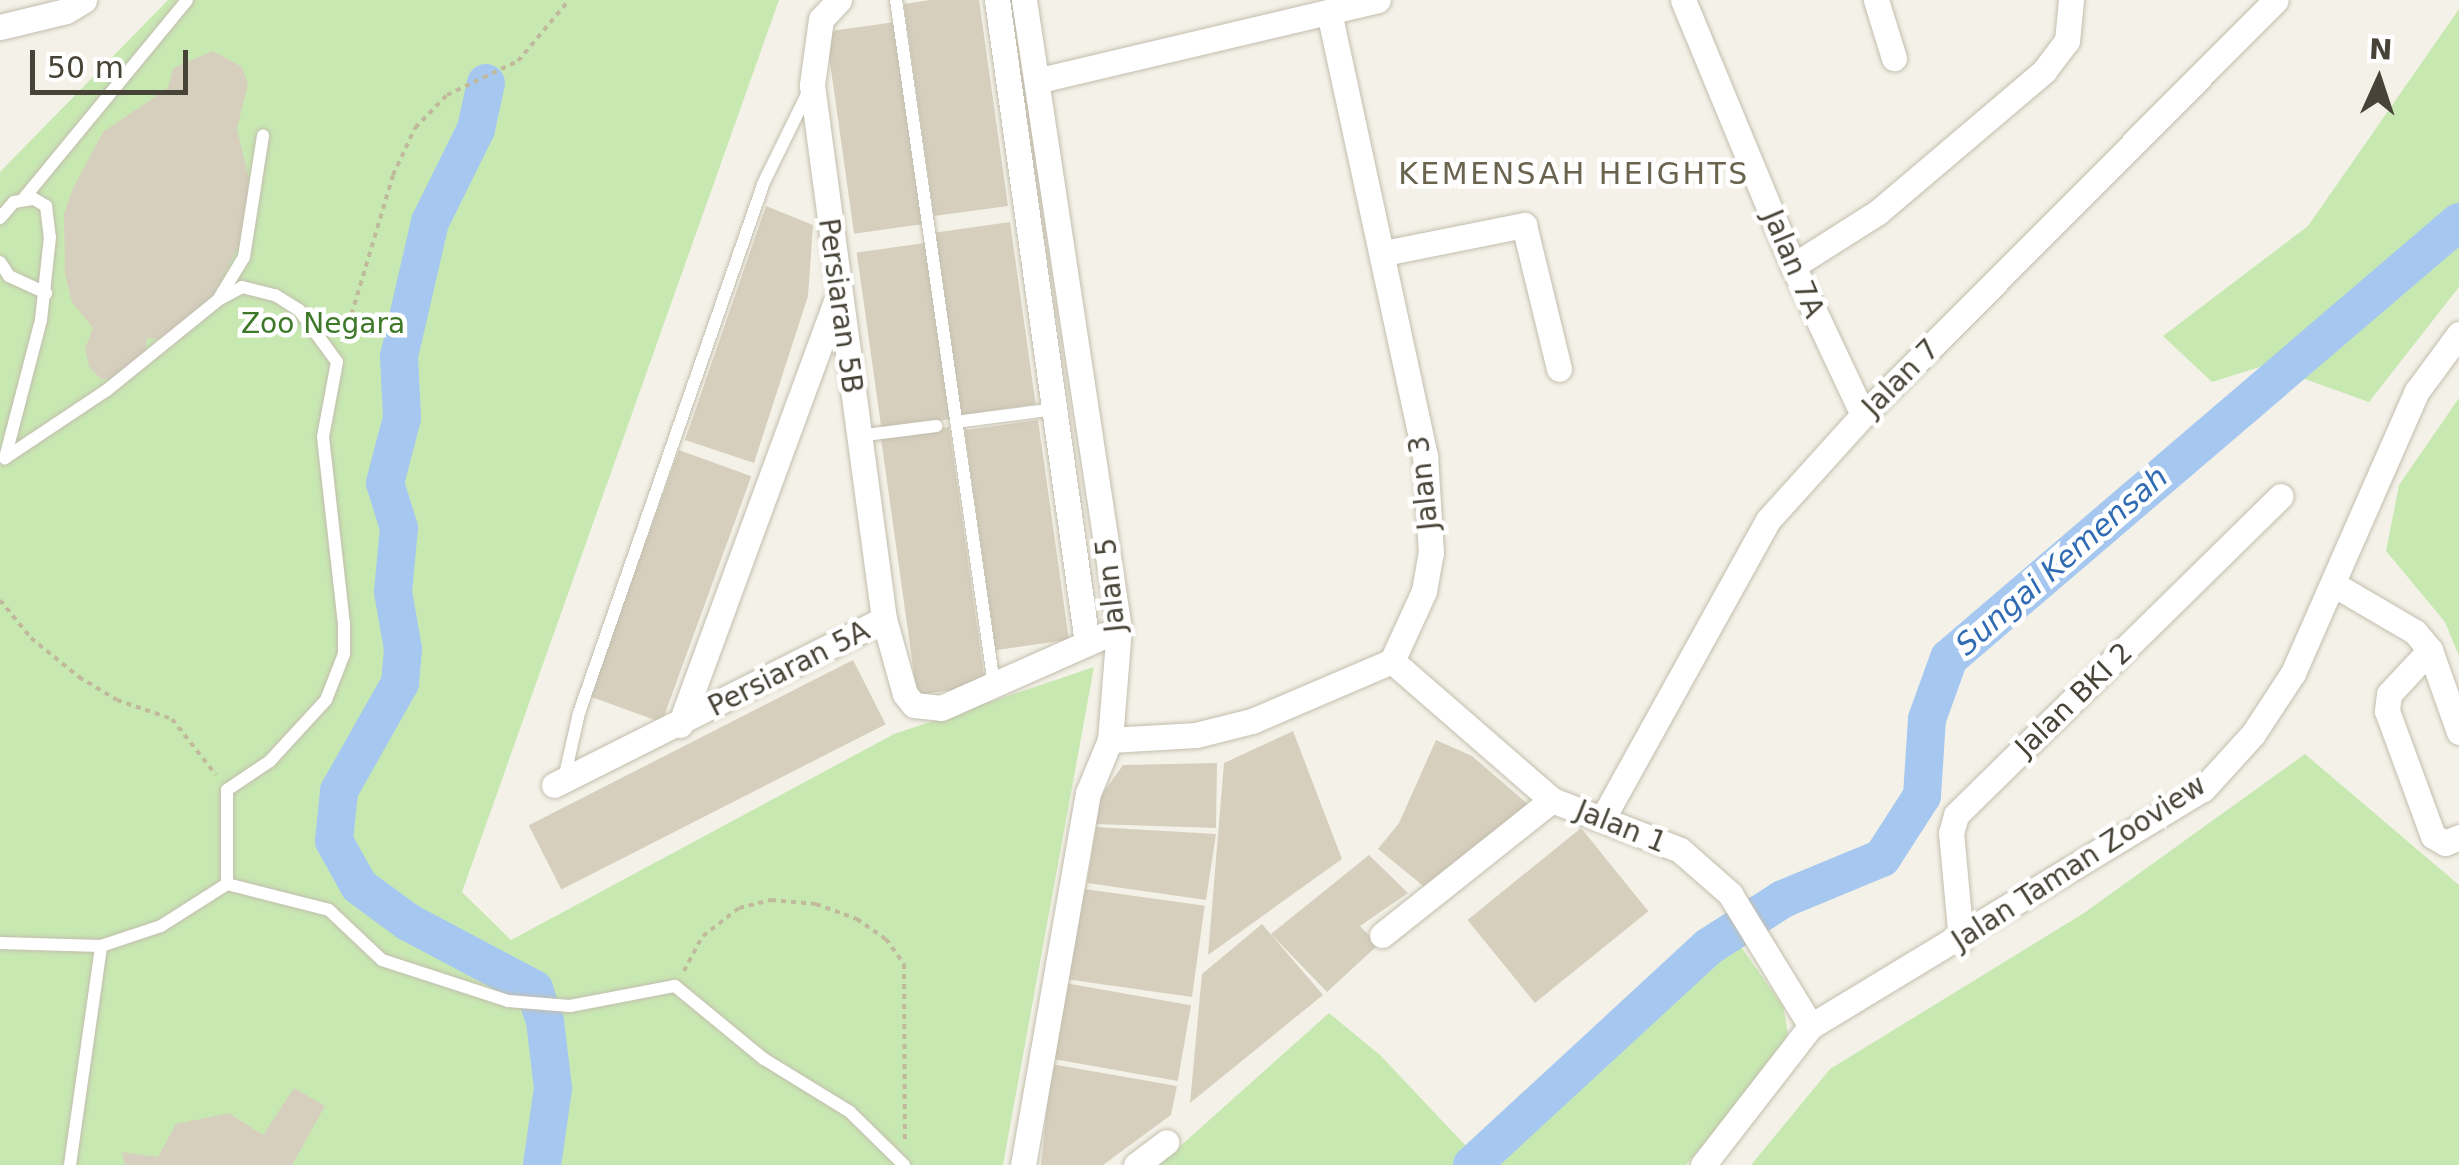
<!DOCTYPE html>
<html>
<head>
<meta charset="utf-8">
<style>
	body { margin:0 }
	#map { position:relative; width:2459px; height:1165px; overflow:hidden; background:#f4f2e8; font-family:"DejaVu Sans",sans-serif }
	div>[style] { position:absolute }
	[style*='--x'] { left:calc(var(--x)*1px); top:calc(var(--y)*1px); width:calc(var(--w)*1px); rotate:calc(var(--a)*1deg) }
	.green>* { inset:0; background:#c8e8b2 }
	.river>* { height:38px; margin:-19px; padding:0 19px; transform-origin:19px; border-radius:19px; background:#a6c8f0 }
	.building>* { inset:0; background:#d6cfbe; transform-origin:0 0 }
	.path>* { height:4px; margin-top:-2px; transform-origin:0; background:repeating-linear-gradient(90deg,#c1b99c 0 5px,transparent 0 10px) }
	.roads { filter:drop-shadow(0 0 2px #c2beae) drop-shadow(0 0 2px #c2beae) }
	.service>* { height:12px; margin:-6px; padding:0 6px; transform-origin:6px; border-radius:6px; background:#fff }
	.minor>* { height:25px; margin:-12.5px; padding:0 12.5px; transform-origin:12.5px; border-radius:12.5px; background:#fff }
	span { translate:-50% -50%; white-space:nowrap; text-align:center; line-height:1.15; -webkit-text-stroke:9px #fff; paint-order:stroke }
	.street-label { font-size:28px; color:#474337 }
	.park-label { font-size:28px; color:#3e792a }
	.neighbourhood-label { font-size:30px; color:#6a634e; letter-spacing:2.5px }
	.water-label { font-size:30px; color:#316bb3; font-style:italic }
	.north { position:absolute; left:2329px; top:30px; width:100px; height:100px; -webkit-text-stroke:8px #fff; paint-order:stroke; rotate:3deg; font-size:28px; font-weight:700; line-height:40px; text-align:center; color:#474337 }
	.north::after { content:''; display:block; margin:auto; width:35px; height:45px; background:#474337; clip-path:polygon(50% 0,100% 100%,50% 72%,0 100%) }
	.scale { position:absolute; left:30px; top:50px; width:158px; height:45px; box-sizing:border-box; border:5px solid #474337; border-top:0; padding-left:12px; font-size:30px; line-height:35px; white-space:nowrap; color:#474337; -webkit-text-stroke:8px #fff; paint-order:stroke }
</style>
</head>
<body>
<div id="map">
	<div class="green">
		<div style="clip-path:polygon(168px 0,779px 0,462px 892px,511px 940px,894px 734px,1094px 667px,1003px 1165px,0 1165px,0 172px)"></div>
		<div style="clip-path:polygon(2459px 9px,2459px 287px,2369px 402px,2266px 365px,2212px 382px,2163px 336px,2308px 226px)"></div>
		<div style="clip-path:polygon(2459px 398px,2459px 656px,2445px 622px,2386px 551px,2399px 485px)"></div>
		<div style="clip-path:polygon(2305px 754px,2459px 885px,2459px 1165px,1751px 1165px,1830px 1069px,2084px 913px)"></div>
		<div style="clip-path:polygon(1727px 927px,1783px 1006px,1788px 1033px,1781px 1053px,1686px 1165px,1487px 1165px,1637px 1003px)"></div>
		<div style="clip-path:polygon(1329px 1013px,1380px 1055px,1484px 1165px,1159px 1165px)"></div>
	</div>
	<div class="river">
		<div style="--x:486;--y:83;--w:47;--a:102.3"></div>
		<div style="--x:476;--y:129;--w:104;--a:116.3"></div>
		<div style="--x:430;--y:222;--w:138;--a:103"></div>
		<div style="--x:399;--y:356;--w:62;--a:87.2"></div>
		<div style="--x:402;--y:418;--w:67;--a:104.7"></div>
		<div style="--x:385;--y:483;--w:47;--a:72.7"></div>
		<div style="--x:399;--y:528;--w:64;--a:95.4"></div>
		<div style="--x:393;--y:592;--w:58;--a:80"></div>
		<div style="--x:403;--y:649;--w:34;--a:95"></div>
		<div style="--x:400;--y:683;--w:124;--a:119.5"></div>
		<div style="--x:339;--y:791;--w:50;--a:95.7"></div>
		<div style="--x:334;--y:841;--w:51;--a:60.9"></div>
		<div style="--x:359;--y:886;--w:61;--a:36.3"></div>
		<div style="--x:408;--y:922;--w:143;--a:28"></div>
		<div style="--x:534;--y:989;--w:34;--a:71"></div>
		<div style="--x:545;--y:1021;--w:67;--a:83.2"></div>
		<div style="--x:553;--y:1088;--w:78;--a:98.1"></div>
		<div style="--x:1472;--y:1165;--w:321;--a:-42.7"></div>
		<div style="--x:1708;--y:947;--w:89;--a:-32.6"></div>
		<div style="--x:1783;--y:899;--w:107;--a:-22.5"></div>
		<div style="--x:1882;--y:858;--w:74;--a:-57.2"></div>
		<div style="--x:1922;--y:796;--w:77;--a:-86.3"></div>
		<div style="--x:1927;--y:719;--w:65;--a:-70.2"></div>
		<div style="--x:1949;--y:658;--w:671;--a:-40.53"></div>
	</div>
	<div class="building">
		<div style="clip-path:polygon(930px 0,979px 0,1008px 206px,934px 216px,904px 4px)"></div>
		<div style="left:895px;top:22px;width:204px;height:70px;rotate:82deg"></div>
		<div style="clip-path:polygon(213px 51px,242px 67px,248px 84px,237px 129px,251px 187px,240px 243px,215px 293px,194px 316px,164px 339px,147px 338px,145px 352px,116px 379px,101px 379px,89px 367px,85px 348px,93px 328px,72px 302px,65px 274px,64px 214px,73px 188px,103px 132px,168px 88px,173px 68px)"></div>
		<div style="clip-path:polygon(766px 206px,813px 225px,808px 296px,754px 463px,685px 440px)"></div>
		<div style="left:1010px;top:222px;width:184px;height:75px;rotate:82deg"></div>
		<div style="left:925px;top:243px;width:178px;height:69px;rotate:82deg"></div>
		<div style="left:1038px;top:420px;width:222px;height:74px;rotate:82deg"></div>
		<div style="left:949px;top:427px;width:261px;height:69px;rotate:82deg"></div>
		<div style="left:679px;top:450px;width:77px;height:262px;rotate:20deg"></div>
		<div style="left:853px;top:660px;width:72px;height:364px;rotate:63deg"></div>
		<div style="clip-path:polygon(1293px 731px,1342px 859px,1208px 955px,1224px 763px)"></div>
		<div style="clip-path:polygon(1436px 740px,1472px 756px,1529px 805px,1427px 889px,1378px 849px,1399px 823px)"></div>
		<div style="clip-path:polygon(1217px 763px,1216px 828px,1095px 824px,1096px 803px,1123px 765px)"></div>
		<div style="clip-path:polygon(1096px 827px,1216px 834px,1206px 900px,1087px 883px)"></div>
		<div style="left:1581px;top:828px;width:107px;height:146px;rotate:51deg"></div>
		<div style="clip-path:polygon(1369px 855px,1408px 893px,1360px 926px,1378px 945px,1327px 992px,1271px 934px)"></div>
		<div style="left:1078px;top:888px;width:128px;height:92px;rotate:8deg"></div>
		<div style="clip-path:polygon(1262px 924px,1323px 995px,1190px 1103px,1202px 974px)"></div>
		<div style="left:1065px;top:983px;width:128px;height:77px;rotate:10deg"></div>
		<div style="clip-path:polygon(1051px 1064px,1177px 1086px,1171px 1115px,1103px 1165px,1041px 1165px)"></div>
		<div style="clip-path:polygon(294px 1088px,325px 1106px,292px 1165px,125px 1165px,122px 1152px,158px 1157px,176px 1124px,229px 1113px,263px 1135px)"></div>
	</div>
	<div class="path">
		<div style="--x:343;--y:343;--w:175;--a:-73.4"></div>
		<div style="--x:393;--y:175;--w:52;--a:-64.9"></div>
		<div style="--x:415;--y:128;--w:46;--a:-45.9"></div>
		<div style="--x:447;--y:95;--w:79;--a:-25.6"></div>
		<div style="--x:518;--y:61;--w:80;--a:-50.1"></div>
		<div style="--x:0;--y:600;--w:49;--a:50.8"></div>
		<div style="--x:31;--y:638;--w:62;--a:39.1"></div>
		<div style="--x:79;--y:677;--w:44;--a:31.2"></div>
		<div style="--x:117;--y:700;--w:58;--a:19.1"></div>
		<div style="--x:172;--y:719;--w:71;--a:51.8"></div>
		<div style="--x:684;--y:971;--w:40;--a:-62"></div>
		<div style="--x:703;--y:936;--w:46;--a:-37.9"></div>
		<div style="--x:739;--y:908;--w:33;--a:-14"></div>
		<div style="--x:771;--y:900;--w:45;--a:5.1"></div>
		<div style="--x:816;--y:904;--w:44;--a:20.1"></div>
		<div style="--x:857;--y:919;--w:35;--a:35"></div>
		<div style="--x:886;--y:939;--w:31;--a:54"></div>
		<div style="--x:904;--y:964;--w:177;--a:89.7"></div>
	</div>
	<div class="roads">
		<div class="service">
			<div style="--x:896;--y:0;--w:692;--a:81.86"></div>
			<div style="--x:24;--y:198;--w:256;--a:-50.5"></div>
			<div style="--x:0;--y:218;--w:21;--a:-49"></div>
			<div style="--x:14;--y:202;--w:20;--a:-9"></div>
			<div style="--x:34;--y:199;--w:14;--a:30"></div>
			<div style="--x:46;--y:206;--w:31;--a:83"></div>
			<div style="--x:50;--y:237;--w:83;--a:96.2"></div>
			<div style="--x:41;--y:320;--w:143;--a:104.6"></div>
			<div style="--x:0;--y:262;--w:17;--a:57"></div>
			<div style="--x:9;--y:276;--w:41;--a:24.7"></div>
			<div style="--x:218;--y:300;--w:27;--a:-28"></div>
			<div style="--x:242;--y:287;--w:34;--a:14"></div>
			<div style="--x:275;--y:295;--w:28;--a:32"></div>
			<div style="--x:299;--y:310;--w:64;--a:53.8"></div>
			<div style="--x:337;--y:362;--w:76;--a:100.6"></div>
			<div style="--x:323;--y:437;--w:187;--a:83.6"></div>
			<div style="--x:344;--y:623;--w:31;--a:90"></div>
			<div style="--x:344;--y:654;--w:49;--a:111.4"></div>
			<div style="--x:326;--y:700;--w:83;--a:132.6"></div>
			<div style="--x:270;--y:761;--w:52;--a:146"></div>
			<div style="--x:227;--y:790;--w:94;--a:90"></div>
			<div style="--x:956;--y:422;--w:100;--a:-7.5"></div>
			<div style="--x:858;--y:436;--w:79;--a:-7.3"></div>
			<div style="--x:5;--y:458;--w:123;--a:-33.7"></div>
			<div style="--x:107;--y:390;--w:143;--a:-39"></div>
			<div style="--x:218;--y:300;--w:50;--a:-58.8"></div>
			<div style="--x:244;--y:257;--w:123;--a:-81.1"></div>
			<div style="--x:564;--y:779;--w:68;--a:-77.2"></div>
			<div style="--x:579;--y:713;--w:562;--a:-70.79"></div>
			<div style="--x:764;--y:182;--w:105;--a:-63.9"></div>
			<div style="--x:0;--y:943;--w:101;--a:1.7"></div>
			<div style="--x:101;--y:946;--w:63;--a:-18.4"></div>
			<div style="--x:161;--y:926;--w:78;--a:-32.5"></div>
			<div style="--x:227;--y:884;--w:105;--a:14.3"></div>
			<div style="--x:329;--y:910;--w:73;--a:43.3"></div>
			<div style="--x:382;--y:960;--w:133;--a:18"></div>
			<div style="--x:508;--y:1001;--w:62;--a:4.6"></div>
			<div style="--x:570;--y:1006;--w:107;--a:-10.8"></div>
			<div style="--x:675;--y:986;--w:115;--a:39.4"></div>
			<div style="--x:764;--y:1059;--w:101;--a:31.6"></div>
			<div style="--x:850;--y:1112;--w:76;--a:44.5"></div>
			<div style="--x:70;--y:1165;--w:221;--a:-81.9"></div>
		</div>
		<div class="minor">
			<div style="--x:839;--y:0;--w:26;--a:133"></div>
			<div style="--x:821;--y:19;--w:67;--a:97.8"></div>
			<div style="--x:812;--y:85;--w:539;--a:82.32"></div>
			<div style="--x:884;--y:619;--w:78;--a:74.4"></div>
			<div style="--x:905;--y:694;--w:14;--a:51"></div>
			<div style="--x:914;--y:705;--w:27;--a:6"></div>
			<div style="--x:941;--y:708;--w:195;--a:-23.9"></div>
			<div style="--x:997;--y:0;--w:649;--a:82.03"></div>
			<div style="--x:1683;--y:0;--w:288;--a:67.5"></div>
			<div style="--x:1793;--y:266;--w:165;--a:64.8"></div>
			<div style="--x:1876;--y:0;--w:61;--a:72.8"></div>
			<div style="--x:0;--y:27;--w:68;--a:-13.6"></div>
			<div style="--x:66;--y:11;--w:21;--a:-31"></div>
			<div style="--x:1040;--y:80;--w:347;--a:-13.3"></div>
			<div style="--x:1384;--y:253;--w:143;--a:-11.3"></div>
			<div style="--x:1524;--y:225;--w:148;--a:76.3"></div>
			<div style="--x:1793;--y:266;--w:101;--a:-32.4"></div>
			<div style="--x:1878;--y:212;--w:218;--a:-40.3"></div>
			<div style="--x:2044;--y:71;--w:38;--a:-53"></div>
			<div style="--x:2067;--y:41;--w:41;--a:-84.4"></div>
			<div style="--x:2335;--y:585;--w:93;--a:30.4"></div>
			<div style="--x:2415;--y:632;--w:23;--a:50"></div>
			<div style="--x:2430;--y:650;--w:87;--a:70.5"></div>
			<div style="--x:2430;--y:650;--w:60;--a:133"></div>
			<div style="--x:2389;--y:694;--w:17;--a:97"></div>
			<div style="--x:2387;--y:711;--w:133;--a:69.8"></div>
			<div style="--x:2433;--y:836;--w:14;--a:30"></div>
			<div style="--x:2445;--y:843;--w:15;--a:-23"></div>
			<div style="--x:1392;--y:661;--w:212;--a:41"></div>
			<div style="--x:1552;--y:800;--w:137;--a:21.3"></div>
			<div style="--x:1680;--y:850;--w:67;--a:41.3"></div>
			<div style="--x:1730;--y:894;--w:155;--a:58.5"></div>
			<div style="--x:680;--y:725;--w:450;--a:-69.8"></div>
			<div style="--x:1110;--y:740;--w:86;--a:-3.3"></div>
			<div style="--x:1196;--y:735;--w:58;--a:-14"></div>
			<div style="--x:1252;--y:721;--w:152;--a:-23.2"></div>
			<div style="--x:1392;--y:661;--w:77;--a:-65.4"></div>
			<div style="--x:1424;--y:591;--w:39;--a:-80"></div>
			<div style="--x:1431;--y:553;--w:97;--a:-93.5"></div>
			<div style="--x:1425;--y:456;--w:454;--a:-102.2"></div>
			<div style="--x:554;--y:785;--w:369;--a:-26.7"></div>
			<div style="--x:1604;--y:816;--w:338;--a:-61"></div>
			<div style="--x:1768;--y:520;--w:142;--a:-47.9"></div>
			<div style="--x:1863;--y:415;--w:585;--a:-45.14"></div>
			<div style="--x:1382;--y:935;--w:217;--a:-38.5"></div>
			<div style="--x:1961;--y:940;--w:107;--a:-95.3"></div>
			<div style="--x:1951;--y:833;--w:19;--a:-74"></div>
			<div style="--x:1956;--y:815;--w:455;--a:-44.5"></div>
			<div style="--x:1023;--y:1165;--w:378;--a:-80.1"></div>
			<div style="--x:1088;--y:793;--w:57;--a:-67.5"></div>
			<div style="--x:1110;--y:740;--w:111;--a:-85.4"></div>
			<div style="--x:1119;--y:629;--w:636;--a:-98.59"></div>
			<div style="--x:1136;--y:1165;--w:38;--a:-37"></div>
			<div style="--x:1703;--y:1165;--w:176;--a:-52.2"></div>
			<div style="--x:1811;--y:1026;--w:458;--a:-31.2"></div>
			<div style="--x:2203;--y:789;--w:74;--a:-47.7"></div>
			<div style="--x:2253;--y:734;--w:73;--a:-56.7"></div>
			<div style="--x:2293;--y:673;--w:308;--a:-66.3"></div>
			<div style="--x:2417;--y:391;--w:71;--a:-53.6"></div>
		</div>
	</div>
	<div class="street-label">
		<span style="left:1793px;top:264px;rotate:67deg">Jalan 7A</span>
		<span style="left:840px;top:306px;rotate:82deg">Persiaran 5B</span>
		<span style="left:1901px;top:378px;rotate:-45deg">Jalan 7</span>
		<span style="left:1424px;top:483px;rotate:-96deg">Jalan 3</span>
		<span style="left:1111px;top:585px;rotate:-96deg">Jalan 5</span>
		<span style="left:789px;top:669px;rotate:-27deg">Persiaran 5A</span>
		<span style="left:2074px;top:700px;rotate:-44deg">Jalan BKI 2</span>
		<span style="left:1621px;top:827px;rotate:22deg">Jalan 1</span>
		<span style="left:2079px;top:863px;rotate:-33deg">Jalan Taman Zooview</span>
	</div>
	<div class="park-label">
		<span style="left:323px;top:324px">Zoo Negara</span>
	</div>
	<div class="neighbourhood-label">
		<span style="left:1574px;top:174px">KEMENSAH HEIGHTS</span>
	</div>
	<div class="water-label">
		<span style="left:2062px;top:561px;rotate:-41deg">Sungai Kemensah</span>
	</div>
	<div class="north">N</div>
	<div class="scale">50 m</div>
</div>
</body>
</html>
